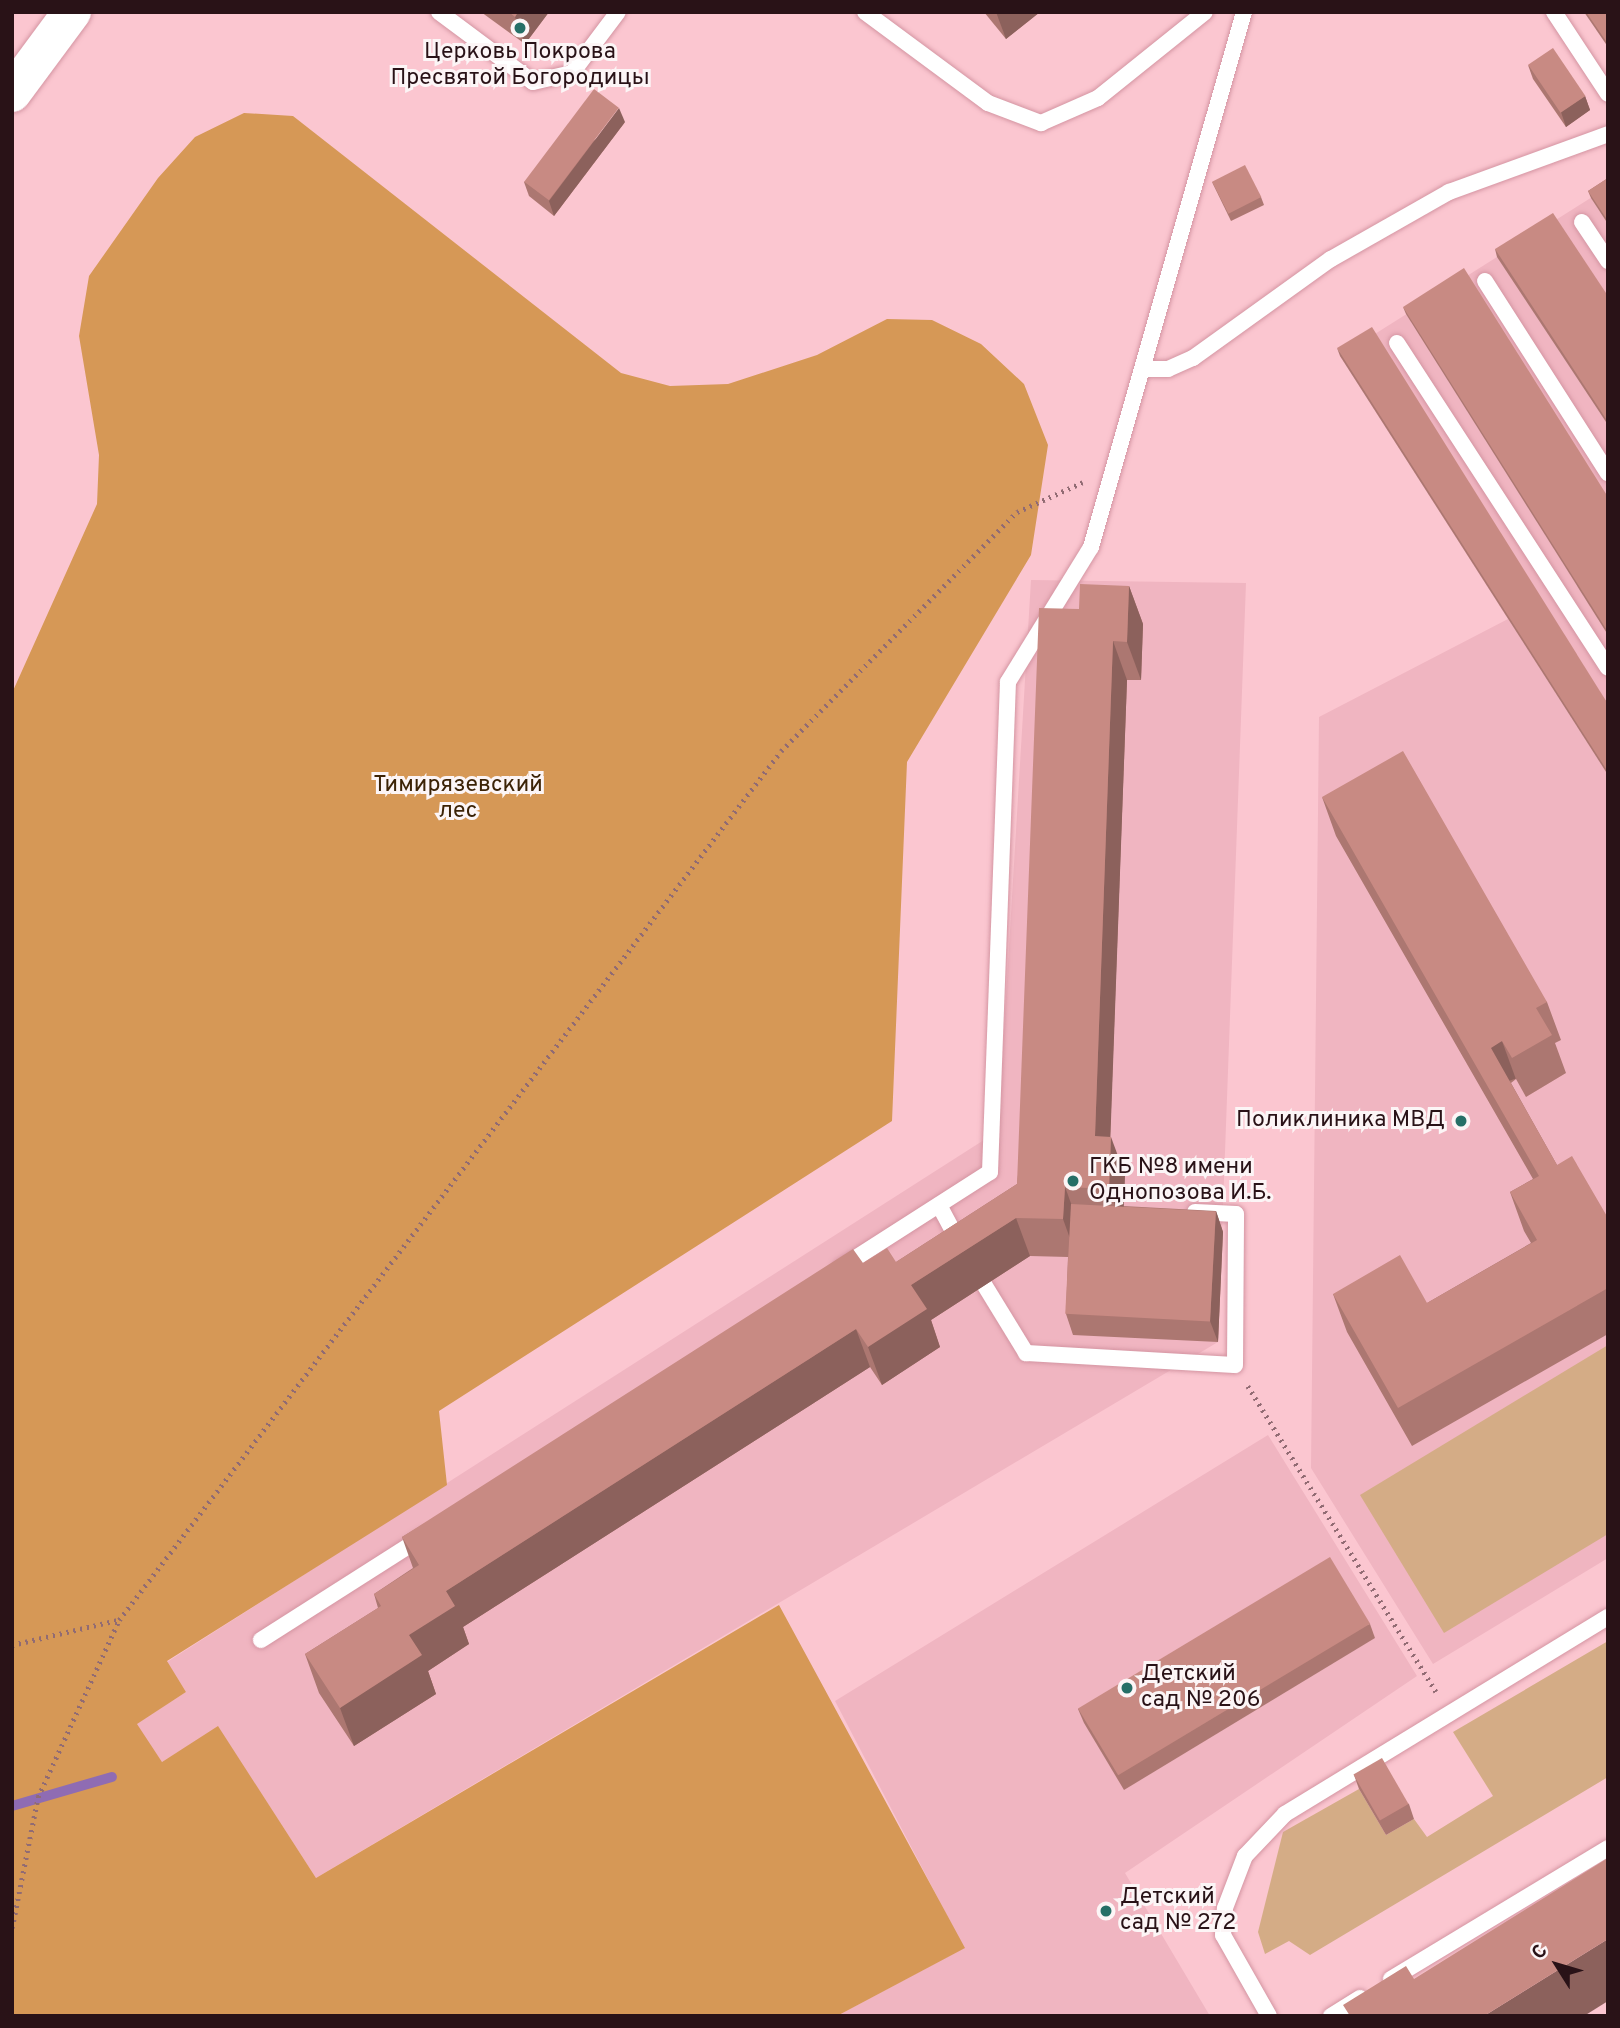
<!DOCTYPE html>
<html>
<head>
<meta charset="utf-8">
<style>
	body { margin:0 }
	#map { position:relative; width:1620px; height:2028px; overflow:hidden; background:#fbc6d0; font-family:Overpass,sans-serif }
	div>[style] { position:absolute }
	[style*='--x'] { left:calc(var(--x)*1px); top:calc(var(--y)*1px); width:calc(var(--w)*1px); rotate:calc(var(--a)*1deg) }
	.built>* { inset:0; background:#f0b5c1 }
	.green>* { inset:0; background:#d4ac86 }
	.forest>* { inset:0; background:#d69856 }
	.stream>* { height:10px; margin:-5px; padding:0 5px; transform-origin:5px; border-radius:5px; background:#8f6cb3 }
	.path>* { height:4.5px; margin-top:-2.25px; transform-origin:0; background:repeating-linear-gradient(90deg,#916b73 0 2px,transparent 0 7px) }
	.roads { filter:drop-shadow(0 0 2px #d495a2) drop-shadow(0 0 2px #d495a2) }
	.service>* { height:16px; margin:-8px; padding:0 8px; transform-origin:8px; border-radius:8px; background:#fff }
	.primary>* { height:38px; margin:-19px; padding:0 19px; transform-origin:19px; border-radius:19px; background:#fff }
	.wall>* { inset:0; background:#ac7771 }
	.shaded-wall>* { inset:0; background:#8c615c; transform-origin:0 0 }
	.building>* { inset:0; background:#c88a83; transform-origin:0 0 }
	.dots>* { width:19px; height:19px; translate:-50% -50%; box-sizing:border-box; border:4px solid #fcf5f6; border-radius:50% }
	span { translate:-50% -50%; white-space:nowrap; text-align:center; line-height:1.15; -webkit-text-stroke:6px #fcf5f6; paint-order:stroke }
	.poi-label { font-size:23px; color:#291217 }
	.right { translate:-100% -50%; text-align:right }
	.left { translate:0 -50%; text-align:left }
	.park-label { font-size:23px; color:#3c2306 }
	.frame { position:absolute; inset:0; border:14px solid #291217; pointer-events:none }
	.north { position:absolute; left:1522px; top:1930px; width:70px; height:70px; -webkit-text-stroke:5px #fcf5f6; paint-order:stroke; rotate:307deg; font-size:19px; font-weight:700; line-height:28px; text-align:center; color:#291217 }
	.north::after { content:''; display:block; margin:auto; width:24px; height:32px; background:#291217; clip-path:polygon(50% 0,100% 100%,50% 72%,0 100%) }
</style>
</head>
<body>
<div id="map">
	<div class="built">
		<div style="clip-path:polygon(1608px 187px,1608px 1558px,1433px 1664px,1311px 1468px,1319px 717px,1508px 619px,1340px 356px)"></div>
		<div style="clip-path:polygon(1031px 580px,1246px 583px,1218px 1342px,316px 1878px,218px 1727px,162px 1762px,136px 1724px,186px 1692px,167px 1662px,998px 1131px)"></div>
		<div style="clip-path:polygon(1268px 1435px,1417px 1676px,1125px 1873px,1210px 2016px,837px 2016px,964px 1948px,835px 1701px)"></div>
	</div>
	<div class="green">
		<div style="clip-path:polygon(1608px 1345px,1608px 1534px,1444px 1633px,1360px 1495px)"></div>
		<div style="clip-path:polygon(1608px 1641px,1608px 1777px,1310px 1955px,1289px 1941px,1265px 1954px,1258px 1932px,1283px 1832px,1359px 1789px,1386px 1835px,1414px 1819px,1427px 1837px,1493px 1796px,1453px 1732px)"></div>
	</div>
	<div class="forest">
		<div style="clip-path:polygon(244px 113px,293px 116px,621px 373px,670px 386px,728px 384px,817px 355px,887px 319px,932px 320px,981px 344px,1024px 384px,1048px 445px,1031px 555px,907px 762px,892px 1121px,439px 1411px,447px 1485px,167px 1661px,186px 1692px,137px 1724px,162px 1762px,218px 1726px,316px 1878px,779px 1605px,965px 1948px,837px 2016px,12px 2016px,12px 693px,97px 504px,99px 455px,79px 336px,89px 276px,158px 178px,195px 137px)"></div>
	</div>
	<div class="stream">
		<div style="--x:12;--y:1806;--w:104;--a:-16.2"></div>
	</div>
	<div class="path">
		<div style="--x:1248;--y:1386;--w:359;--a:58.4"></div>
		<div style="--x:12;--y:1645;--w:109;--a:-13.3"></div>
		<div style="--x:12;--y:1928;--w:134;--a:-78.8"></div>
		<div style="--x:38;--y:1797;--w:195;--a:-65.4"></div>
		<div style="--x:119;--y:1620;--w:1092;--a:-52.7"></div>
		<div style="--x:781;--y:751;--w:336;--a:-45.4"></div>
		<div style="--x:1017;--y:512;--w:72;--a:-24.4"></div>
	</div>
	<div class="roads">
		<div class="service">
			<div style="--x:439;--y:12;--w:117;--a:36.7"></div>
			<div style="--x:533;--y:82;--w:40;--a:-13"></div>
			<div style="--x:572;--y:73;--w:76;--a:-53"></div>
			<div style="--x:865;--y:12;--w:153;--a:36.5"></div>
			<div style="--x:988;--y:103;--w:57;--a:20.7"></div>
			<div style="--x:1041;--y:123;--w:62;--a:-23.7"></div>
			<div style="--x:1098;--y:98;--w:137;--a:-38.8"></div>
			<div style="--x:1554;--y:12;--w:98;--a:56.6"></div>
			<div style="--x:1582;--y:222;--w:47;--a:56.3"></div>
			<div style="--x:1485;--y:281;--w:228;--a:57.4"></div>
			<div style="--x:1397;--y:343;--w:387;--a:57"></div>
			<div style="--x:1146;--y:369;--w:22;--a:0"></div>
			<div style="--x:1168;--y:369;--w:27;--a:-24"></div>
			<div style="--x:1193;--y:358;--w:170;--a:-35.7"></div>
			<div style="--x:1331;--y:259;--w:136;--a:-29.6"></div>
			<div style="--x:1449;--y:192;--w:169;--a:-20"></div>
			<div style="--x:939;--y:1205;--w:47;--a:61.8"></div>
			<div style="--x:840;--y:1268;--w:178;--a:-32.6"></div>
			<div style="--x:990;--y:1172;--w:490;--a:-87.9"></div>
			<div style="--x:1008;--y:682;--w:158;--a:-58.4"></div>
			<div style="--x:1091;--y:547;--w:556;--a:-74.04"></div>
			<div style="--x:985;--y:1286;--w:79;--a:58.5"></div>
			<div style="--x:1026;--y:1353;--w:209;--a:3.3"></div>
			<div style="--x:1235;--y:1365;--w:151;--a:-89.6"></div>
			<div style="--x:1236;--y:1214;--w:41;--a:-177.2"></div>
			<div style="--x:261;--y:1640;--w:193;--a:-32.5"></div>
			<div style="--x:1391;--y:1979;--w:253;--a:-31.1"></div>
			<div style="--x:1269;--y:2016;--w:93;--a:-119.6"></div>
			<div style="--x:1223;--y:1935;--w:27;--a:-86"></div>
			<div style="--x:1225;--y:1908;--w:56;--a:-69"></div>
			<div style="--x:1245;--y:1856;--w:58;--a:-46.4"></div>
			<div style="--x:1285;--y:1814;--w:378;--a:-31.4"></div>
			<div style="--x:1331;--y:2016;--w:34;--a:-32"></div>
		</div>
		<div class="primary">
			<div style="--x:12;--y:93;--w:101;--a:-53.5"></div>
		</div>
	</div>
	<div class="wall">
		<div style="clip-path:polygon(481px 12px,549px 12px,525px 44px)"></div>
		<div style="clip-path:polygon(984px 12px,1040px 12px,1006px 39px)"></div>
		<div style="clip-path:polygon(1584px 12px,1608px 12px,1608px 47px)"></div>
		<div style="clip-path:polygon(1528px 65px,1585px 96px,1590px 110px,1566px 127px,1533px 79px)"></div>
		<div style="clip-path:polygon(625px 122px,554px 216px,529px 196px,524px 182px)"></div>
		<div style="clip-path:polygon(1608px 178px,1608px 224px,1591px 198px,1588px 191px)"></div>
		<div style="clip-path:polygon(1212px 182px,1261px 197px,1264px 205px,1231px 221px)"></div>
		<div style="clip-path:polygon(1495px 249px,1608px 296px,1608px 425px,1497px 257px)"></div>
		<div style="clip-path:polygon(1403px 307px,1608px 497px,1608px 635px,1406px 314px)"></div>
		<div style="clip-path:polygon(1337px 348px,1608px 704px,1608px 775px,1340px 356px)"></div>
		<div style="clip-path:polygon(1129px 586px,1143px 624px,1141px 680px,1127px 680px,1110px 1137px,1125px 1175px,1123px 1206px,1216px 1211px,1223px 1232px,1218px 1342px,1073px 1335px,1066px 1314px,1068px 1257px,1030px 1256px,931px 1320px,940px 1347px,882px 1385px,870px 1367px,463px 1627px,469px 1644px,428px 1671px,436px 1694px,354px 1746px,319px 1693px,305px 1654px,378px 1608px,374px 1594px,413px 1568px,402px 1537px,863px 1263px,896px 1262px,1017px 1184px,1079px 609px)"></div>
		<div style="clip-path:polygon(1322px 797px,1547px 1002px,1561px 1040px,1555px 1043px,1566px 1073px,1526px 1097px,1516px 1079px,1511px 1083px,1557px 1165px,1608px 1218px,1608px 1334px,1412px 1446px,1347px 1332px,1333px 1294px,1427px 1303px,1531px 1243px,1524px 1231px,1510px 1192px,1533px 1179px,1336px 836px)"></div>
		<div style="clip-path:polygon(1370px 1624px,1375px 1638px,1124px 1790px,1084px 1723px,1078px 1709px)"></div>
		<div style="clip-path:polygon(1354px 1775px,1409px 1804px,1414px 1819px,1386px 1835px,1359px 1789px)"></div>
	</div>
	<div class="shaded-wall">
		<div style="clip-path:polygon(518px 12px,549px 12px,525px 44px,515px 17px)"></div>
		<div style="clip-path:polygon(996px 12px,1040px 12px,1006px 39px)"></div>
		<div style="clip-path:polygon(1585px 96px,1590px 110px,1566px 127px,1561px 112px)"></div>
		<div style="clip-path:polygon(619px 108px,625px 122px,554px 216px,549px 201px)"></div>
		<div style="clip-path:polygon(1129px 586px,1143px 624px,1141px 680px,1127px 642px)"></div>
		<div style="clip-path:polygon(1113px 641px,1127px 680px,1109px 1175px,1095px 1136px)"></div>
		<div style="left:1502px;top:1041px;width:40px;height:13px;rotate:70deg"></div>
		<div style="clip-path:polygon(1111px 1137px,1125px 1175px,1123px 1227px,1109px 1189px)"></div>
		<div style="clip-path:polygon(1065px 1187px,1079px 1225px,1077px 1258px,1063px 1219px)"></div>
		<div style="clip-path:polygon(1216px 1211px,1223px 1232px,1218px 1342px,1210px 1321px)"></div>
		<div style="clip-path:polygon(1016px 1218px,1030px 1256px,931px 1320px,940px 1347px,882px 1385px,868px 1347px,911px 1285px)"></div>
		<div style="clip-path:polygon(856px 1329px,870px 1367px,463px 1627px,469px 1644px,428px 1671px,436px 1694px,354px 1746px,340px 1708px,409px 1635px,446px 1591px)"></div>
		<div style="clip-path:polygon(1608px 1939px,1608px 2001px,1584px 2016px,1484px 2016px)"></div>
	</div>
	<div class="building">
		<div style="clip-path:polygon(509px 12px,518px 12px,515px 17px)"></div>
		<div style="clip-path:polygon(1586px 12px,1608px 12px,1608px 44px)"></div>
		<div style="left:1553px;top:48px;width:58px;height:30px;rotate:56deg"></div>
		<div style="left:594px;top:89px;width:31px;height:116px;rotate:37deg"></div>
		<div style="left:1245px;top:165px;width:36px;height:37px;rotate:63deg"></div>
		<div style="clip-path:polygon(1608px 178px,1608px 221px,1588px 191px)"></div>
		<div style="clip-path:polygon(1553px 213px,1608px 296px,1608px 422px,1495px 249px)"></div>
		<div style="clip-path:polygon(1464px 268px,1608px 497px,1608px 632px,1403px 307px)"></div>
		<div style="clip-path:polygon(1372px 327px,1608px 704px,1608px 772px,1337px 348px)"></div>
		<div style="clip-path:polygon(1080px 584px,1129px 586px,1127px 642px,1113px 641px,1095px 1136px,1111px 1137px,1109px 1189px,1065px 1187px,1063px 1219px,1016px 1218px,911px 1285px,927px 1309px,868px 1347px,856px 1329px,446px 1591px,455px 1606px,409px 1635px,422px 1655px,340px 1708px,305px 1654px,381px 1606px,374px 1594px,419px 1565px,402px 1537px,853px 1249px,863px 1263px,887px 1248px,896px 1262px,1017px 1184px,1039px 608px,1079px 609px)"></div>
		<div style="clip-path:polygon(1403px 751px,1547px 1002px,1536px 1008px,1552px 1035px,1512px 1058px,1502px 1041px,1491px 1048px,1557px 1165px,1572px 1156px,1608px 1218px,1608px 1288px,1398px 1408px,1333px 1294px,1400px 1255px,1427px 1303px,1537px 1240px,1510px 1192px,1539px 1176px,1322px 797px)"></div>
		<div style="left:1071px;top:1204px;width:145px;height:110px;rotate:3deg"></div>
		<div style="left:1330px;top:1557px;width:78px;height:294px;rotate:59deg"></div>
		<div style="left:1382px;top:1758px;width:53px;height:33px;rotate:60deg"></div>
		<div style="clip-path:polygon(1608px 1858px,1608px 1939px,1484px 2016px,1350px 2016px,1343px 2005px,1406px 1966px,1414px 1979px)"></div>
	</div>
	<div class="dots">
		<div style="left:520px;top:28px;background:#266f67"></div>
		<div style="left:1461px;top:1121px;background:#266f67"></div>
		<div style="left:1073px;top:1181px;background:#266f67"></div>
		<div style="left:1127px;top:1688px;background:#266f67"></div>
		<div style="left:1106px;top:1911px;background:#266f67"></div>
	</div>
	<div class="poi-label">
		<span style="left:520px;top:66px">Церковь Покрова<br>Пресвятой Богородицы</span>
		<span class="right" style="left:1445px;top:1121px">Поликлиника МВД</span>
		<span class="left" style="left:1089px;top:1181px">ГКБ №8 имени<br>Однопозова И.Б.</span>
		<span class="left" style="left:1141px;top:1688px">Детский<br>сад № 206</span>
		<span class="left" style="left:1120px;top:1911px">Детский<br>сад № 272</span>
	</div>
	<div class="park-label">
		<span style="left:458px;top:799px">Тимирязевский<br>лес</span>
	</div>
	<div class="frame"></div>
	<div class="north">С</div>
</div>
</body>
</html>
